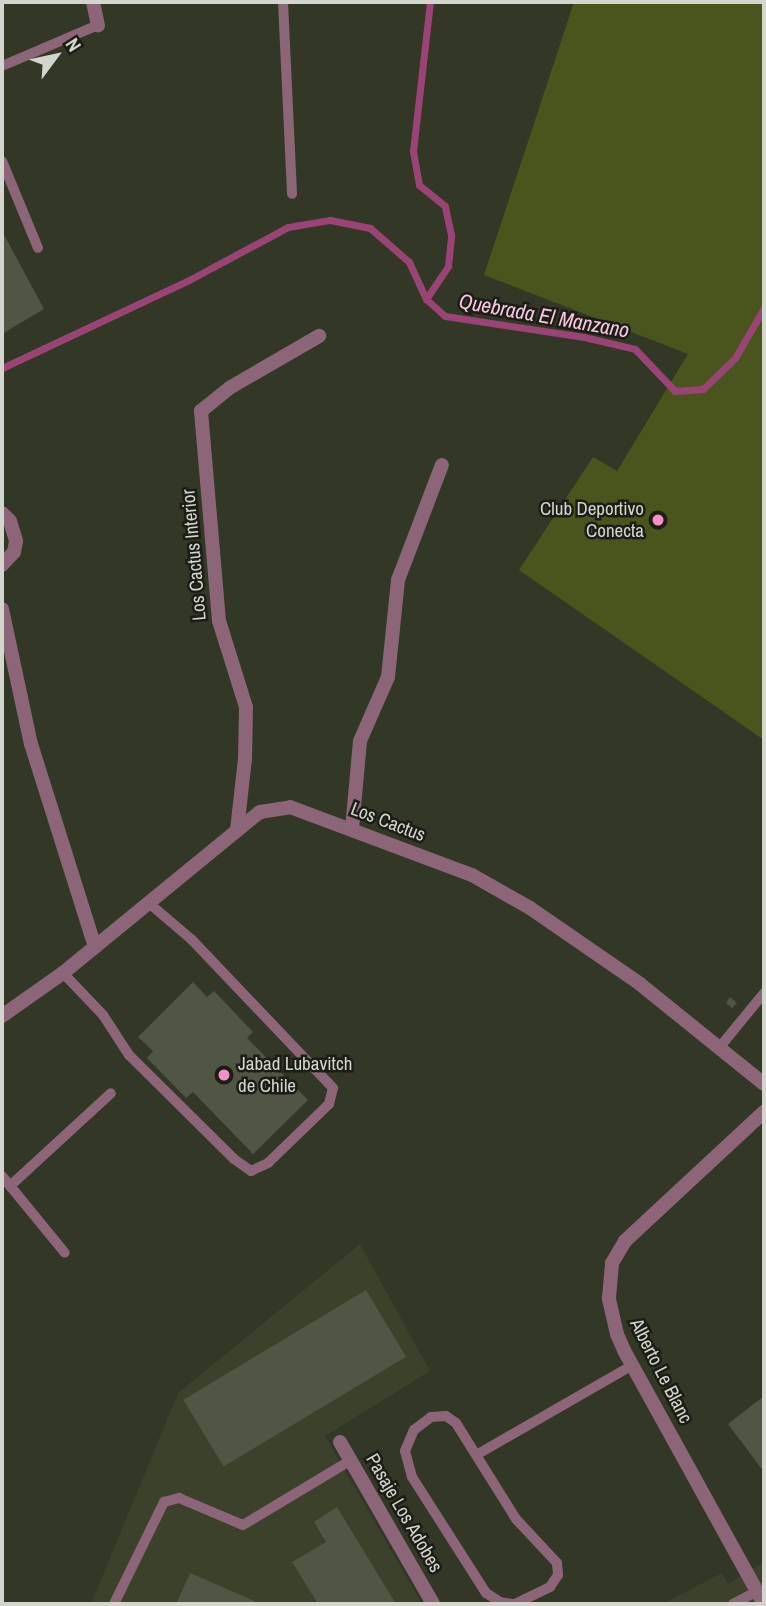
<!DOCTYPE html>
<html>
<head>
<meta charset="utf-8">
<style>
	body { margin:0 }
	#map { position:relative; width:766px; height:1606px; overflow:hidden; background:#323726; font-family:"Archivo Narrow",sans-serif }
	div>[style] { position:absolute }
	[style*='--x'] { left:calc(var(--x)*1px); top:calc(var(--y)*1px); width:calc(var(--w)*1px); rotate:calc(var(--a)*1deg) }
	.built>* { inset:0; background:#3b412a }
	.green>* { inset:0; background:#4a551e }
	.stream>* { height:7px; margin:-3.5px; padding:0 3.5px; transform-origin:3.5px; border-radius:3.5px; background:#994475 }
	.building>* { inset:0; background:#515544; transform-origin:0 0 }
	.lane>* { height:10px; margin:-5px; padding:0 5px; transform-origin:5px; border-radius:5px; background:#8c6579 }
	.street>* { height:14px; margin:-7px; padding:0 7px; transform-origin:7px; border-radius:7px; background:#8c6579 }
	.dots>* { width:19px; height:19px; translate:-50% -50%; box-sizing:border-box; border:4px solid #1b1d16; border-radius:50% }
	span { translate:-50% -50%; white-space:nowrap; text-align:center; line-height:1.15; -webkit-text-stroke:5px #1b1d16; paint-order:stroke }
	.poi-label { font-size:19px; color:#d3d6cc }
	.right { translate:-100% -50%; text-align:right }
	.left { translate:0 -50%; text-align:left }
	.street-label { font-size:19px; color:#d3d6cc }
	.water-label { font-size:21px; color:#f8c8e0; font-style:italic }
	.frame { position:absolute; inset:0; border:4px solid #d3d6cc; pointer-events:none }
	.north { position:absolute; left:21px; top:21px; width:70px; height:70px; -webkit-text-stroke:5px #1b1d16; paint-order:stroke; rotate:57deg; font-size:19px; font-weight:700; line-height:28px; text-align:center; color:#d3d6cc }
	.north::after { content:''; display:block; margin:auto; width:24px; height:32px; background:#d3d6cc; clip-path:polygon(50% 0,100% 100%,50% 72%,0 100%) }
</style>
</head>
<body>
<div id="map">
	<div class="built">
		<div style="clip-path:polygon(360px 1244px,430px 1371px,325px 1436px,422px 1604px,91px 1604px,178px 1393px)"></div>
		<div style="clip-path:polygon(764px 1562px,764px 1604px,662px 1604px,722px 1573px,728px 1584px)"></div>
	</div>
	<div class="green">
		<div style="clip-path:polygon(574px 2px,764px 2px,764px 740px,519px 570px,593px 457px,617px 471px,688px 354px,484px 275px)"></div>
	</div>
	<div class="stream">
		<div style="--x:426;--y:299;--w:40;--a:-56"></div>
		<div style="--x:448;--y:266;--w:31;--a:-84"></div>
		<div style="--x:451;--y:235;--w:30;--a:-102"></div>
		<div style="--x:445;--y:206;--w:33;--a:-141"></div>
		<div style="--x:419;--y:185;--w:35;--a:-100"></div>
		<div style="--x:413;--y:151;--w:150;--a:-83.5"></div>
		<div style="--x:2;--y:368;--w:207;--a:-25.2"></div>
		<div style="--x:189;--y:280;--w:112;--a:-28.2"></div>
		<div style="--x:288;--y:227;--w:43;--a:-9.5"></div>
		<div style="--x:330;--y:220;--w:41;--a:11.3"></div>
		<div style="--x:370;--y:228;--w:52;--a:41.1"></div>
		<div style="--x:409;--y:262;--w:41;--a:65.3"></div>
		<div style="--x:426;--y:299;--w:25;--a:42"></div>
		<div style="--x:445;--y:316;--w:141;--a:8.6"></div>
		<div style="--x:584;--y:337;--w:52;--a:13.2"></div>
		<div style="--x:635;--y:349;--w:58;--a:46.4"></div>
		<div style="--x:675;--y:391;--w:28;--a:-4"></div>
		<div style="--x:703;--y:389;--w:45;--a:-44.1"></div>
		<div style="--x:735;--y:358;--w:58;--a:-59.9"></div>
	</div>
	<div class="building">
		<div style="clip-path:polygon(2px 231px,44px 309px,2px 334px)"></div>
		<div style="clip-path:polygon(193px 982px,207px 997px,214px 991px,253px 1032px,247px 1038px,308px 1100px,253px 1154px,193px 1092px,186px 1098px,147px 1058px,153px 1051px,138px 1037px)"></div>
		<div style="clip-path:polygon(730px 997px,737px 1003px,732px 1008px,726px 1003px)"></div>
		<div style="left:366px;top:1290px;width:78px;height:213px;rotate:59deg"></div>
		<div style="clip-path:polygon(764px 1396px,764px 1472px,728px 1424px)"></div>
		<div style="clip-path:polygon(337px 1507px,396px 1604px,318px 1604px,292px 1562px,326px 1542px,314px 1522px)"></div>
		<div style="clip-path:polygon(190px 1573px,261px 1604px,176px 1604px)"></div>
	</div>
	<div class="lane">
		<div style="--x:283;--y:2;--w:192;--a:87.3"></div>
		<div style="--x:2;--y:66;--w:104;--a:-23.1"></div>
		<div style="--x:2;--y:161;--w:94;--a:67.5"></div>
		<div style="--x:63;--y:973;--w:58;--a:46.4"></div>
		<div style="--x:103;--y:1015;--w:48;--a:57"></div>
		<div style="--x:129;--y:1055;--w:148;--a:44.7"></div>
		<div style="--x:234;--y:1159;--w:21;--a:35"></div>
		<div style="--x:251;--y:1171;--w:19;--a:-25"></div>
		<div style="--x:268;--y:1163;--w:85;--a:-44"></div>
		<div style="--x:329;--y:1104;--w:16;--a:-76"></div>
		<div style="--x:333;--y:1088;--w:206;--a:-133.6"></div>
		<div style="--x:191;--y:939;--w:54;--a:-139.5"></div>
		<div style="--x:719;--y:1048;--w:71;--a:-50.7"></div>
		<div style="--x:2;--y:1176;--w:99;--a:50.7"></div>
		<div style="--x:10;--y:1186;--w:137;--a:-42.6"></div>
		<div style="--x:478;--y:1454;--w:179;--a:-29.9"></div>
		<div style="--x:114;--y:1604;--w:114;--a:-63.9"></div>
		<div style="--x:164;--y:1502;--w:16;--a:-15"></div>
		<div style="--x:179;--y:1498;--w:69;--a:22.9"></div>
		<div style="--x:243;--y:1525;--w:126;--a:-31"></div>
		<div style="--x:512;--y:1604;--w:12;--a:-171"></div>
		<div style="--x:500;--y:1602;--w:17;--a:-147"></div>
		<div style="--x:486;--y:1593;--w:138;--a:-122.5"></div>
		<div style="--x:412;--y:1477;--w:27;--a:-105"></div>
		<div style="--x:405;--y:1451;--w:23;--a:-67"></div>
		<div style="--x:414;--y:1430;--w:21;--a:-37"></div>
		<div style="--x:431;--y:1417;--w:15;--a:-4"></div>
		<div style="--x:446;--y:1416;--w:12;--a:35"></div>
		<div style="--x:456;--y:1423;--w:113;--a:58"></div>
		<div style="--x:516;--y:1519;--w:60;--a:47"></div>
		<div style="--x:557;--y:1563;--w:12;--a:85"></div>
		<div style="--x:558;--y:1575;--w:14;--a:124"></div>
		<div style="--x:550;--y:1587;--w:39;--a:154"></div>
		<div style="--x:733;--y:1604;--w:27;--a:-28"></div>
	</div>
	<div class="street">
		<div style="--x:93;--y:2;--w:24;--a:78"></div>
		<div style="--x:2;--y:513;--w:11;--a:45"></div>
		<div style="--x:10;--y:521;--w:21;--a:73"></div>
		<div style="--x:16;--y:541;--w:11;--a:100"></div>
		<div style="--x:14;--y:552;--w:18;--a:133"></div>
		<div style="--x:2;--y:609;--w:138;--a:77.9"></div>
		<div style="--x:31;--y:744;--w:213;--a:72.5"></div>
		<div style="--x:352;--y:829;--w:88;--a:-84.8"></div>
		<div style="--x:360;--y:741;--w:70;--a:-66.4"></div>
		<div style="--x:388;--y:677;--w:98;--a:-84.1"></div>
		<div style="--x:398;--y:580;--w:123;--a:-69.1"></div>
		<div style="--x:237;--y:830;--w:71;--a:-83.6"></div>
		<div style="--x:245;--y:759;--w:52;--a:-88.9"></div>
		<div style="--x:246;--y:707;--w:90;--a:-107.4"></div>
		<div style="--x:219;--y:621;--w:211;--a:-94.9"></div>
		<div style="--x:201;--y:411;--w:38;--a:-39"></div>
		<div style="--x:231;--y:387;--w:102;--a:-30.1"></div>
		<div style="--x:2;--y:1016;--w:75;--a:-35.2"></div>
		<div style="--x:63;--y:973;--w:254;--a:-39.3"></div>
		<div style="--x:260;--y:812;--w:30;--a:-9"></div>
		<div style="--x:290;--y:807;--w:194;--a:20.5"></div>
		<div style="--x:472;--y:875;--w:67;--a:29.6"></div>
		<div style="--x:530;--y:908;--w:134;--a:34.6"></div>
		<div style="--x:640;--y:984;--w:159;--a:38.9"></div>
		<div style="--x:340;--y:1442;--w:187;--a:60.1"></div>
		<div style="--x:764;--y:1604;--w:290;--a:-118.9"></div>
		<div style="--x:624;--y:1350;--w:17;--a:-114"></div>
		<div style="--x:617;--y:1334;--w:37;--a:-103"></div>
		<div style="--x:609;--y:1298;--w:35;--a:-85"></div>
		<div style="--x:612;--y:1263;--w:26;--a:-59"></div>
		<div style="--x:625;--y:1241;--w:190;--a:-42.9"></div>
	</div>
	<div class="dots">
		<div style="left:658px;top:520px;background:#f98fc9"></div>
		<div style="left:224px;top:1075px;background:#f98fc9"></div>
	</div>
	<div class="poi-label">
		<span class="right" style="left:644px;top:520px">Club Deportivo<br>Conecta</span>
		<span class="left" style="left:238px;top:1075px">Jabad Lubavitch<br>de Chile</span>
	</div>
	<div class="street-label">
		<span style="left:194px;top:555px;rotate:-95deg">Los Cactus Interior</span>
		<span style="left:388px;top:822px;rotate:21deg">Los Cactus</span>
		<span style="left:661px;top:1371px;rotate:63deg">Alberto Le Blanc</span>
		<span style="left:404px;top:1513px;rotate:60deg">Pasaje Los Adobes</span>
	</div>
	<div class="water-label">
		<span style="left:544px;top:316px;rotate:10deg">Quebrada El Manzano</span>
	</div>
	<div class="frame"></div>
	<div class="north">N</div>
</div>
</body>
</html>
